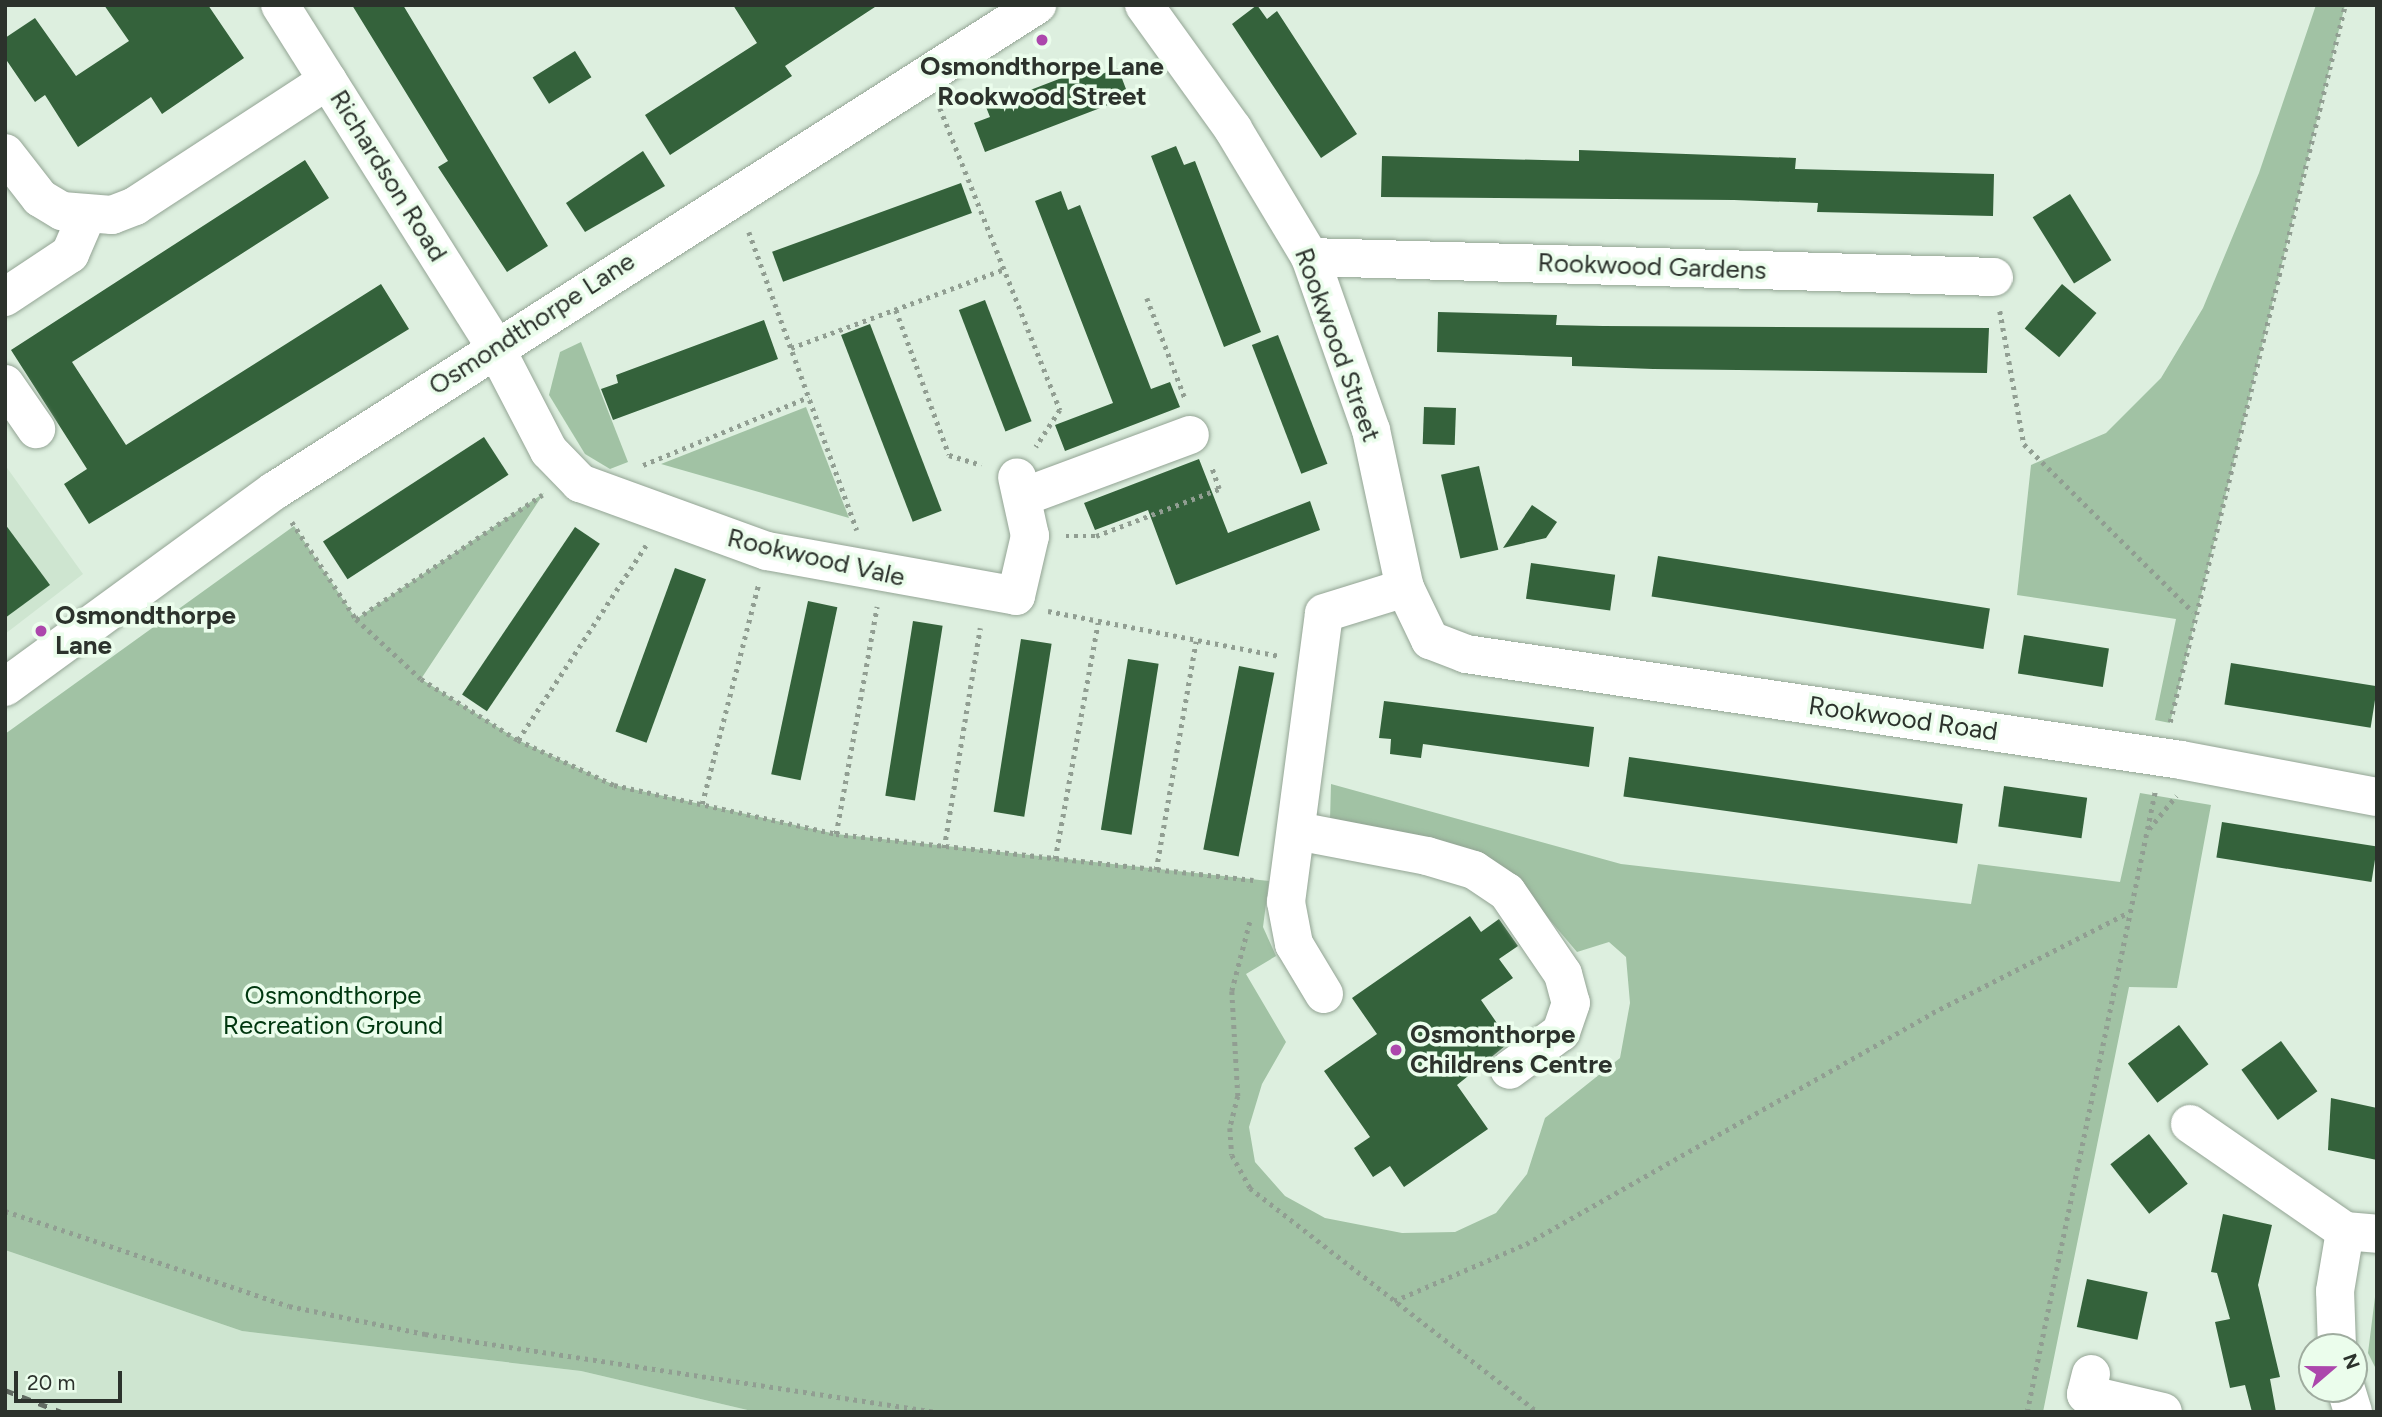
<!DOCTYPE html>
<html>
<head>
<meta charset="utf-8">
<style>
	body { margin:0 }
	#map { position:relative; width:2382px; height:1417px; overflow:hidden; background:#ddefdf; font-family:Figtree,sans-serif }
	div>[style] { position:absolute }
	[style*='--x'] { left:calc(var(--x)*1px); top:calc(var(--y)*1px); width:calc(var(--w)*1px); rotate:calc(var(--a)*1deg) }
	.built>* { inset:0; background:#cee5d0 }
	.green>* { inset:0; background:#a1c2a4 }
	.building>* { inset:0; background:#34623b; transform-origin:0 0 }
	.path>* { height:4.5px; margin-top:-2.25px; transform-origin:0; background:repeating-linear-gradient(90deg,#919e92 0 3.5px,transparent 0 8.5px) }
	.roads { filter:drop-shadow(0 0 2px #93a494) drop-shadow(0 0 2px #93a494) }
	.minor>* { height:38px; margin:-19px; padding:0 19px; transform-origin:19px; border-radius:19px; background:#fff }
	.rail>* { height:5px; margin-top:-2.5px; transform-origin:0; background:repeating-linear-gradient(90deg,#626b62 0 9px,transparent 0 18px) }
	.dots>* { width:19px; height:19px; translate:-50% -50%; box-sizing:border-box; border:4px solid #ebfdec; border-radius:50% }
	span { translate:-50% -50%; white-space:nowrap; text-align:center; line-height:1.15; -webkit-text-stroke:7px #ebfdec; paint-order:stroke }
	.poi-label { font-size:26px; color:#2c322c; font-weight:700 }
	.left { translate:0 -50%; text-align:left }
	.street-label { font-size:26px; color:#2c322c }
	.park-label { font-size:26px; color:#00370f }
	.frame { position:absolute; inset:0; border:7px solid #2c322c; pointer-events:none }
	.north { position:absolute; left:2298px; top:1333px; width:70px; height:70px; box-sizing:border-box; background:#ebfdec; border:2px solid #9fac9f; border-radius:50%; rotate:70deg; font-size:19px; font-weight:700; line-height:28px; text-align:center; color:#2c322c }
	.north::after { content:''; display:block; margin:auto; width:24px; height:32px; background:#ac47ac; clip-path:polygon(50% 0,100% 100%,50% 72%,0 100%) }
	.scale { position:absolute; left:14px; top:1371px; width:108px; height:32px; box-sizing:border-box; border:4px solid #2c322c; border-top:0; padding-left:9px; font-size:21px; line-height:24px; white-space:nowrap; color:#2c322c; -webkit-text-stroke:5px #ebfdec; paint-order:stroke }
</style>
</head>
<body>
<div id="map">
	<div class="built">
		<div style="clip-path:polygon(5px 465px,83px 574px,5px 634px)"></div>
		<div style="clip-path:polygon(5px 1250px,242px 1331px,581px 1371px,756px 1412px,5px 1412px)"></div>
	</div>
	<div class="green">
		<div style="clip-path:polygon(2316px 5px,2345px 5px,2170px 723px,2155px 720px,2176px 619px,2017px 595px,2031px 465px,2106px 433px,2161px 378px,2203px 308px,2259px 173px)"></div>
		<div style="clip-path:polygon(581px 342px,628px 462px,610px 469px,585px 454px,549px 395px,560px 352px)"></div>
		<div style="clip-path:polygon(806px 407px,849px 518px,661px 464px)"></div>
		<div style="clip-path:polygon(544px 493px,421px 679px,518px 740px,614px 785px,836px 834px,1269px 881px,1263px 927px,1276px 956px,1246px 974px,1286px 1042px,1262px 1084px,1249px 1127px,1255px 1162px,1285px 1196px,1325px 1218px,1402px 1233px,1455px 1232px,1496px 1213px,1527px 1174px,1545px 1118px,1620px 1058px,1630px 1003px,1626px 957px,1609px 942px,1577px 952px,1515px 879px,1330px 820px,1331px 784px,1621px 864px,1971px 904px,1978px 864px,2120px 882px,2140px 793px,2211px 805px,2177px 988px,2129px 987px,2043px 1412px,756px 1412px,581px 1371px,242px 1331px,5px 1250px,5px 734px,294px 526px,356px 619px)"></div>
		<div style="clip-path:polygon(2377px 1281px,2377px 1371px,2368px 1353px)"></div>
	</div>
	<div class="building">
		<div style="clip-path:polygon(104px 5px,208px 5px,244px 58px,162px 114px,151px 97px,78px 147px,45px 95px,35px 102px,5px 58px,5px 38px,35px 18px,76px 76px,129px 41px)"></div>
		<div style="clip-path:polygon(352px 5px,403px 5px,548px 246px,507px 272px,438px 167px,448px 161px)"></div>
		<div style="clip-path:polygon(733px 5px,878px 5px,785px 66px,792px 76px,670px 155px,645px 115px,757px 43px)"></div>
		<div style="clip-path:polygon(1257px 5px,1267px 19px,1277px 11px,1357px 134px,1321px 158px,1232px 24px)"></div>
		<div style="left:575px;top:51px;width:31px;height:50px;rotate:58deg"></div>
		<div style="clip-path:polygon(1098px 64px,1102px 74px,1118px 68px,1129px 97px,985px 152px,974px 123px,990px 117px,986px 107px)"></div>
		<div style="clip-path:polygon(1176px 146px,1184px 165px,1195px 161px,1261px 332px,1224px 347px,1151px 156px)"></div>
		<div style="clip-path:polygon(1579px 150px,1796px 158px,1795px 169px,1994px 174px,1993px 216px,1817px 212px,1818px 203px,1734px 200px,1381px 197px,1382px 156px,1579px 161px)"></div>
		<div style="clip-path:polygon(643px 151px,665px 186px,585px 232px,566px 203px)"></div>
		<div style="clip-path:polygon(305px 160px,329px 198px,72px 362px,126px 445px,381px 284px,409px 329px,89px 524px,64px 484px,87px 469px,11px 350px)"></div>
		<div style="left:961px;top:183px;width:32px;height:201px;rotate:70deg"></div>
		<div style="clip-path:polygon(1061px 191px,1068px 210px,1080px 205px,1151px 389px,1170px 382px,1180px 407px,1065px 451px,1055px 425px,1113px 403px,1035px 201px)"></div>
		<div style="left:2070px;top:194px;width:78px;height:44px;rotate:58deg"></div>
		<div style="left:2062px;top:284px;width:45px;height:58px;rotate:40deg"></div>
		<div style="left:985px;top:300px;width:130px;height:28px;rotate:69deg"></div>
		<div style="clip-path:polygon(1438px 312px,1557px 315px,1556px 325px,1603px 326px,1989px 328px,1987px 373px,1653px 369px,1572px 366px,1572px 357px,1437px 352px)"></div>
		<div style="clip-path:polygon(764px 320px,778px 359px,613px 420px,601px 389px,618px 383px,616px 375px)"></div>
		<div style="left:870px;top:324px;width:200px;height:31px;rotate:69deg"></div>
		<div style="left:1278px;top:335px;width:138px;height:28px;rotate:69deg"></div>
		<div style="left:1424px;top:407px;width:32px;height:37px;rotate:2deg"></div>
		<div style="left:484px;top:437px;width:45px;height:192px;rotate:57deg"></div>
		<div style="clip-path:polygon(1199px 459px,1228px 533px,1310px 501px,1320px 530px,1176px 585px,1148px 510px,1095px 530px,1084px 503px)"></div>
		<div style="left:1479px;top:466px;width:86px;height:39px;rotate:77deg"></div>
		<div style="clip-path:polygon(1532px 505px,1557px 522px,1546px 538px,1503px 548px)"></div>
		<div style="clip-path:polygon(5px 524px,50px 585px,5px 618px)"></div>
		<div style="left:575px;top:527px;width:30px;height:202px;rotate:34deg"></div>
		<div style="left:1658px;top:556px;width:336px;height:41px;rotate:9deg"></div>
		<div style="left:1531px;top:563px;width:85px;height:36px;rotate:8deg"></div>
		<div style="left:675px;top:568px;width:33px;height:174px;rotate:20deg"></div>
		<div style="left:808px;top:601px;width:30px;height:177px;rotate:12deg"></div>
		<div style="left:913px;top:621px;width:30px;height:177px;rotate:9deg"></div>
		<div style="left:2024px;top:635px;width:86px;height:39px;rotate:9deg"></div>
		<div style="left:1021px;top:639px;width:31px;height:175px;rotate:9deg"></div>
		<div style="left:1128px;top:659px;width:31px;height:173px;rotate:9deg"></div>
		<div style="left:2231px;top:663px;width:148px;height:42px;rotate:9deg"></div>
		<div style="left:1239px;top:666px;width:36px;height:187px;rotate:11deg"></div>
		<div style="clip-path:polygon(1384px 701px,1594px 727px,1589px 767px,1423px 744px,1421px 758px,1390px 754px,1391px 739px,1379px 738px)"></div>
		<div style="left:1629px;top:757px;width:337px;height:40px;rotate:8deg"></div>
		<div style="left:2004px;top:786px;width:84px;height:41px;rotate:8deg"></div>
		<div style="left:2222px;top:822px;width:157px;height:36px;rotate:9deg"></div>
		<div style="clip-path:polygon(1470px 916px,1481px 932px,1499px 919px,1518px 946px,1499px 959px,1513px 978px,1481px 1000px,1510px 1042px,1457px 1085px,1488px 1129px,1404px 1187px,1390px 1166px,1373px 1177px,1354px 1148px,1370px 1137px,1324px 1071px,1377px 1034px,1352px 998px)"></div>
		<div style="left:2179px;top:1025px;width:49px;height:64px;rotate:53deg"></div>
		<div style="left:2281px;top:1041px;width:62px;height:49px;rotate:54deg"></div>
		<div style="clip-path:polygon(2331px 1098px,2377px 1108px,2377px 1160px,2328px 1150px)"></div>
		<div style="left:2149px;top:1134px;width:63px;height:49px;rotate:52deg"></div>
		<div style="clip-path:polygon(2223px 1214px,2272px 1225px,2258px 1285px,2280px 1377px,2270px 1379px,2276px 1412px,2252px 1412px,2245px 1385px,2230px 1388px,2215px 1322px,2230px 1319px,2217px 1273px,2211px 1272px)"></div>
		<div style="left:2087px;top:1279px;width:62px;height:49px;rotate:12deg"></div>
	</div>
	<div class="path">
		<div style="--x:940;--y:108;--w:325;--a:68.3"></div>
		<div style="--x:1060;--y:410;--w:44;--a:123"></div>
		<div style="--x:749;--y:232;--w:317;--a:70.1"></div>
		<div style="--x:1147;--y:298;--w:107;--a:69.2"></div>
		<div style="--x:896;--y:310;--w:154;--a:69.9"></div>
		<div style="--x:949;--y:455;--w:34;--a:17"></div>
		<div style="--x:2000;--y:311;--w:135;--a:79.8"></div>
		<div style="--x:2024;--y:444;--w:238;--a:44.8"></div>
		<div style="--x:791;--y:348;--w:228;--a:-20.3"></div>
		<div style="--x:643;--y:465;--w:179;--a:-22.3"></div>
		<div style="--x:292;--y:522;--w:116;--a:56.6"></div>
		<div style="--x:356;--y:619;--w:88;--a:42.7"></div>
		<div style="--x:421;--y:679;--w:115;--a:32.2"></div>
		<div style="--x:518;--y:740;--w:106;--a:25.1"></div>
		<div style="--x:614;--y:785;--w:227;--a:12.4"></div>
		<div style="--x:836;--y:834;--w:420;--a:6.3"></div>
		<div style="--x:1066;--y:536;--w:30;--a:0"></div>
		<div style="--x:1096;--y:536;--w:132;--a:-20.9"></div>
		<div style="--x:1219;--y:489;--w:24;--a:-109"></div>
		<div style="--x:1048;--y:611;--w:236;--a:11"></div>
		<div style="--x:356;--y:619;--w:224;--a:-33.7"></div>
		<div style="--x:2170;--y:722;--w:738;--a:-76.28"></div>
		<div style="--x:518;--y:740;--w:233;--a:-56.7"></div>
		<div style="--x:702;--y:804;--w:225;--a:-75.6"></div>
		<div style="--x:2149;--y:829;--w:43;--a:-50.7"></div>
		<div style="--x:836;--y:834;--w:231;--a:-79.8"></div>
		<div style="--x:944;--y:848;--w:223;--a:-80.7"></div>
		<div style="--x:1055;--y:859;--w:240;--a:-79.7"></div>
		<div style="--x:1156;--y:870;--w:232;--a:-80.1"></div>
		<div style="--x:1250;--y:922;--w:71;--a:104.6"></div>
		<div style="--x:1232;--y:991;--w:105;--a:86.7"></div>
		<div style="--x:1238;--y:1096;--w:33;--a:104"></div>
		<div style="--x:1230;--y:1128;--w:27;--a:86"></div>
		<div style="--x:1232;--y:1155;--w:38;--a:61"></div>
		<div style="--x:1250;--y:1188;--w:365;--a:37.9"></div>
		<div style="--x:5;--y:1211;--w:299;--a:18.5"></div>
		<div style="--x:289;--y:1306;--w:139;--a:11.6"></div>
		<div style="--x:425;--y:1334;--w:517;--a:8.68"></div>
		<div style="--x:1394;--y:1301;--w:144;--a:-23.4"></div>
		<div style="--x:1526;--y:1244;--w:467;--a:-29.6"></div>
		<div style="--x:1932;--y:1013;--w:221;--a:-27.1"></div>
		<div style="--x:2027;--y:1412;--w:633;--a:-78.34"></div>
	</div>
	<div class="roads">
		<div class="minor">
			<div style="--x:280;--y:5;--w:404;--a:57.8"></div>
			<div style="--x:495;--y:347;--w:117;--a:62.6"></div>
			<div style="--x:549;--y:451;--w:45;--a:45.9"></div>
			<div style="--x:580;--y:483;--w:199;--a:20"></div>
			<div style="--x:767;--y:551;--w:253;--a:10.2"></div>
			<div style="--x:1016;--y:596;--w:62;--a:-76.9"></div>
			<div style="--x:1030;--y:536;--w:60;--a:-102.4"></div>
			<div style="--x:1144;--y:5;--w:153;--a:54.3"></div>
			<div style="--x:1233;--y:129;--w:149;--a:59"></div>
			<div style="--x:1310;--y:257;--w:183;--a:70.6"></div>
			<div style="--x:1371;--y:430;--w:162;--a:77.9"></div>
			<div style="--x:1405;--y:588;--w:58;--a:64.3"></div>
			<div style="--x:1430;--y:640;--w:39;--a:21"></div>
			<div style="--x:1466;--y:654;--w:723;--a:8.43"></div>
			<div style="--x:2181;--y:760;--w:199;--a:10.7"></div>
			<div style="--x:5;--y:153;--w:57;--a:52.1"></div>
			<div style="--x:40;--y:198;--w:26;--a:31"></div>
			<div style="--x:62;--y:211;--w:50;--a:4.6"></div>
			<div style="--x:112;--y:215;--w:25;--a:-21"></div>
			<div style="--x:135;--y:206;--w:230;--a:-33.1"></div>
			<div style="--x:1310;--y:257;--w:684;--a:1.67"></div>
			<div style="--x:5;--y:297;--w:78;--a:-33.5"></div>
			<div style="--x:70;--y:254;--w:40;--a:-66.6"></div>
			<div style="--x:5;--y:384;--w:55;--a:55.4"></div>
			<div style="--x:1023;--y:497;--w:178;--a:-20.4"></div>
			<div style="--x:5;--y:687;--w:333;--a:-36.1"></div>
			<div style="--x:274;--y:491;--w:905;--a:-32.5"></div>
			<div style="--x:1297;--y:831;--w:132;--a:10.9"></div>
			<div style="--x:1427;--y:856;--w:49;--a:16.6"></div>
			<div style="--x:1474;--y:870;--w:40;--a:34"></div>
			<div style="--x:1507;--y:892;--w:99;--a:55.7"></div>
			<div style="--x:1563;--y:974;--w:30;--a:75"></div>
			<div style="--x:1571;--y:1003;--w:31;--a:109"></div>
			<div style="--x:1561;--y:1032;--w:64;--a:143.8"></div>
			<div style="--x:1324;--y:994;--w:58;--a:-121"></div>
			<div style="--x:1294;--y:944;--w:43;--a:-100.8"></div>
			<div style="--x:1286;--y:902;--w:291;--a:-82.5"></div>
			<div style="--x:1324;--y:613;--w:85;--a:-17.2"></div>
			<div style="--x:2190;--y:1124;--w:188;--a:34.6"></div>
			<div style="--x:2337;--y:1347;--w:56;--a:-92"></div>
			<div style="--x:2335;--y:1291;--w:61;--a:-80.5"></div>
			<div style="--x:2345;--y:1231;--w:32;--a:5"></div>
			<div style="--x:2091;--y:1374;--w:21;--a:104"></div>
			<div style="--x:2086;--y:1394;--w:79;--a:13.2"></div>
			<div style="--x:2346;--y:1389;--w:24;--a:73"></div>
		</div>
	</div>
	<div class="rail">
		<div style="--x:5;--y:1390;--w:60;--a:21.4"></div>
	</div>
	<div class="dots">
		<div style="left:1042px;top:40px;background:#ac47ac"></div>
		<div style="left:41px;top:631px;background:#ac47ac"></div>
		<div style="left:1396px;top:1050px;background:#ac47ac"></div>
	</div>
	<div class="poi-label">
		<span style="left:1042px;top:82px">Osmondthorpe Lane<br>Rookwood Street</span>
		<span class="left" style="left:55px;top:631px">Osmondthorpe<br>Lane</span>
		<span class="left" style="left:1410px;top:1050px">Osmonthorpe<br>Childrens Centre</span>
	</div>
	<div class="street-label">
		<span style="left:388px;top:176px;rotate:58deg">Richardson Road</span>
		<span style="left:1652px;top:267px;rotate:2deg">Rookwood Gardens</span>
		<span style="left:532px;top:324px;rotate:-33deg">Osmondthorpe Lane</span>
		<span style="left:1337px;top:345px;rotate:70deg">Rookwood Street</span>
		<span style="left:816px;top:558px;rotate:13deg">Rookwood Vale</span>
		<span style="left:1903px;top:719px;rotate:8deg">Rookwood Road</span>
	</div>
	<div class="park-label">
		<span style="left:333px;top:1011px">Osmondthorpe<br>Recreation Ground</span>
	</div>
	<div class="frame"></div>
	<div class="north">N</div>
	<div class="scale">20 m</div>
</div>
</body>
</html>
